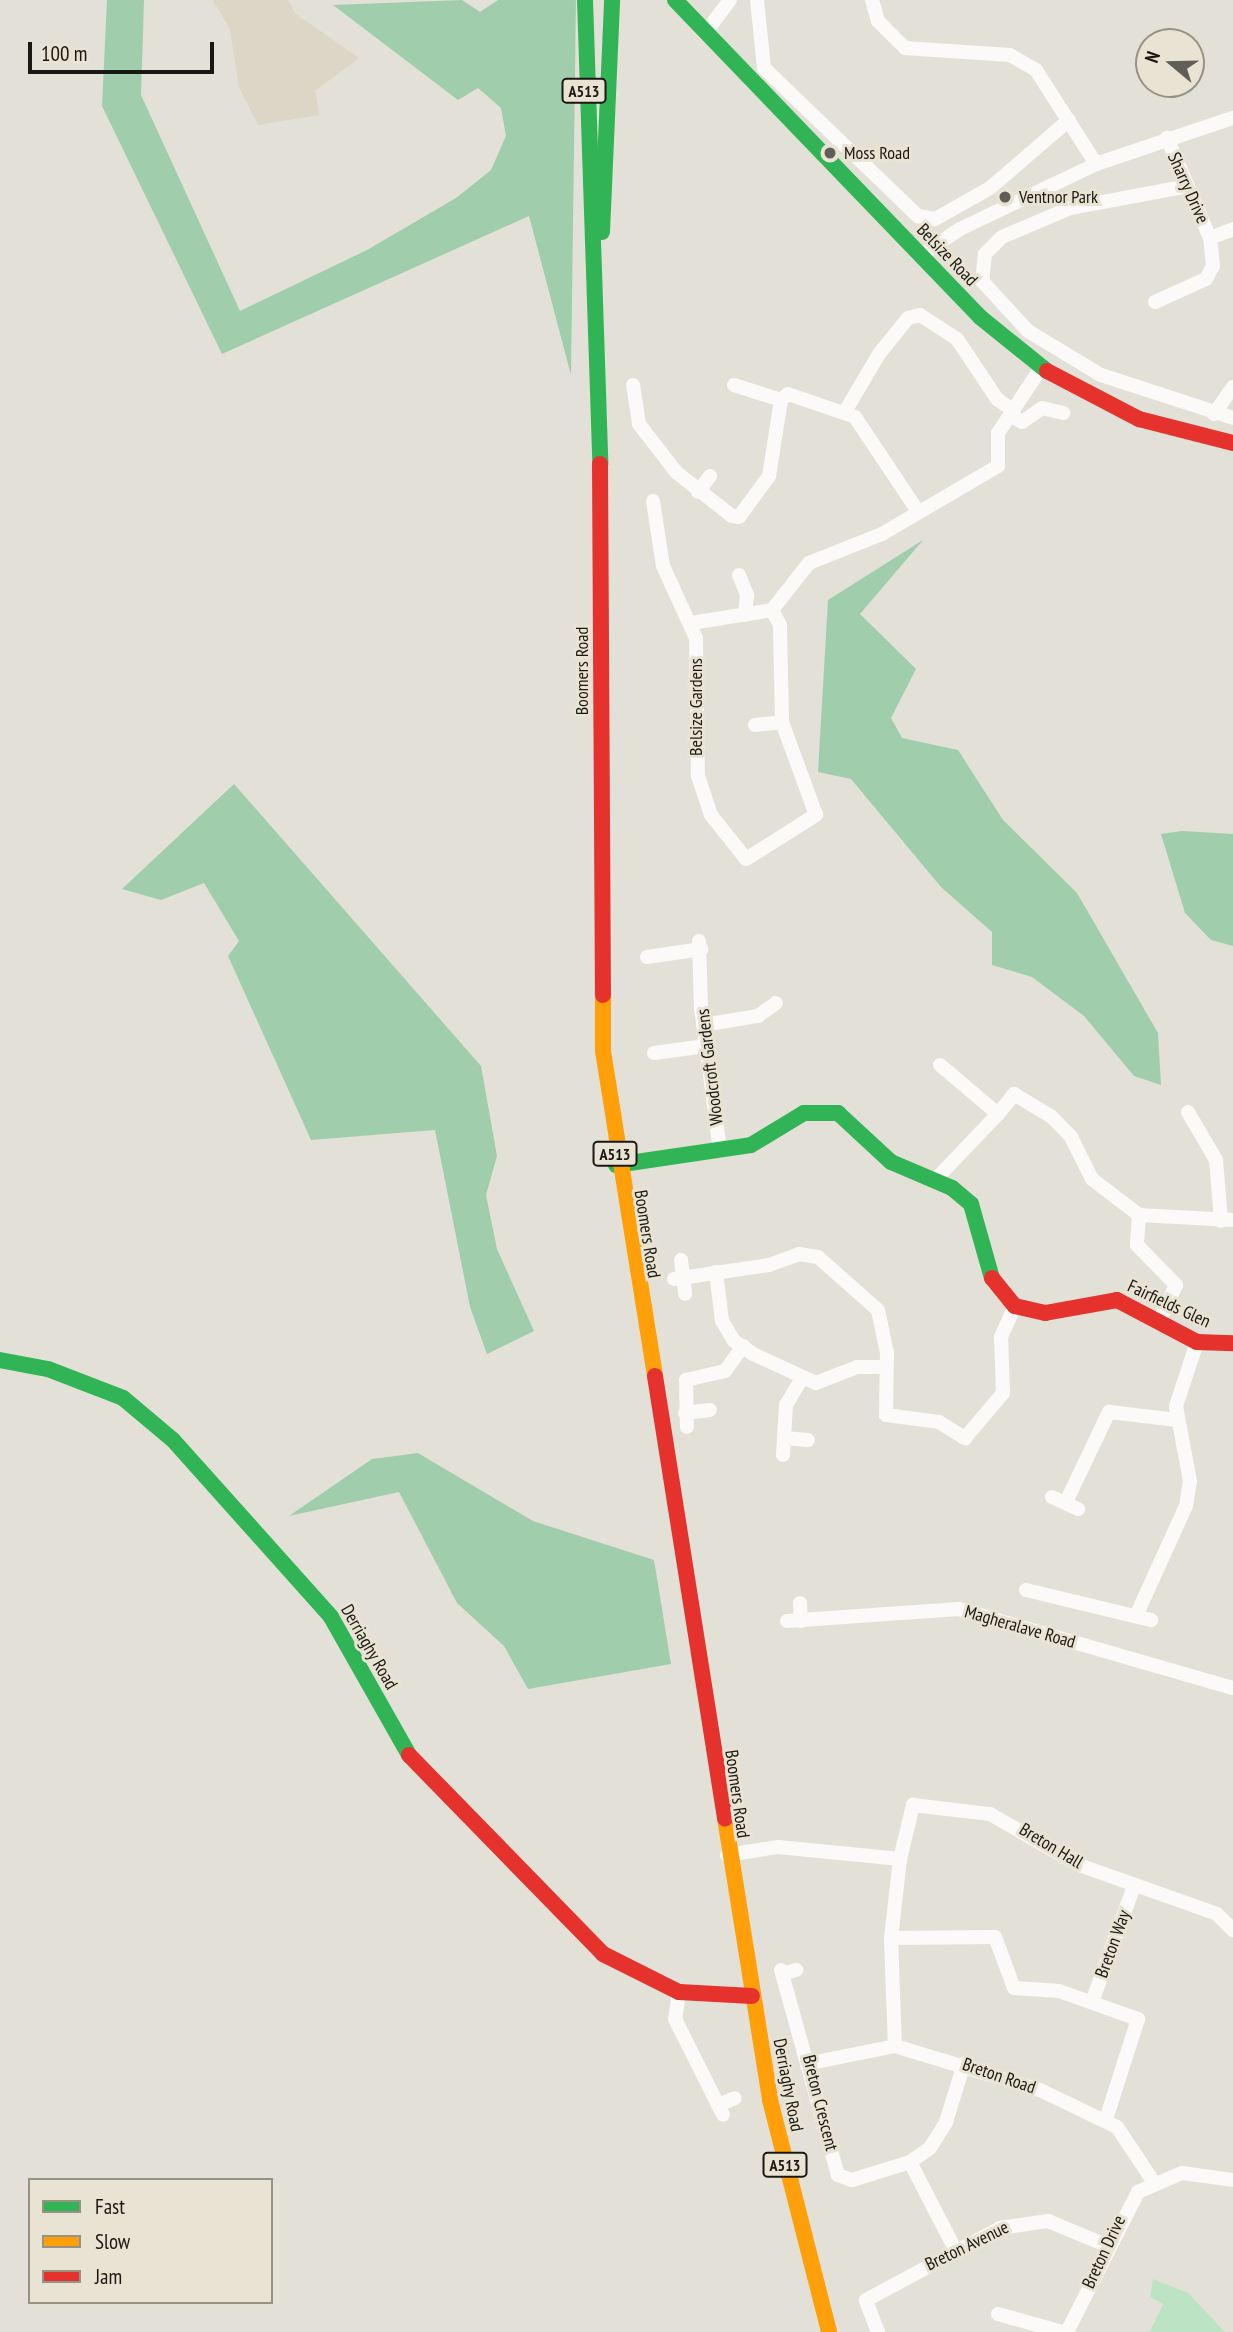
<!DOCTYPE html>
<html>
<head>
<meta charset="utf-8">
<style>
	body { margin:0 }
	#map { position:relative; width:1233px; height:2332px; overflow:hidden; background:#e3e0d7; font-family:"PT Sans Narrow",sans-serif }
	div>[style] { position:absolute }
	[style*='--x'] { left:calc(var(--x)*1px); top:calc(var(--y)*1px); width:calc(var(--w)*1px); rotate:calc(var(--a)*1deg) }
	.built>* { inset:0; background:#dbd6c6 }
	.green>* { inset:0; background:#bbe3c4 }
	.forest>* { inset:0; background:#a0cead }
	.street>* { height:14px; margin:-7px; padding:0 7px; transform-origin:7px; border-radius:7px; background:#fbfaf9 }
	.fast>* { height:16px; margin:-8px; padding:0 8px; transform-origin:8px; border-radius:8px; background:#30b455 }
	.slow>* { height:16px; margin:-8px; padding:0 8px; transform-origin:8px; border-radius:8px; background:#ff9f0a }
	.jam>* { height:16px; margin:-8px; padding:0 8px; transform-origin:8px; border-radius:8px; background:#e5322d }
	.dots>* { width:19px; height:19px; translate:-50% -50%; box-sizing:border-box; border:4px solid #e8e3d2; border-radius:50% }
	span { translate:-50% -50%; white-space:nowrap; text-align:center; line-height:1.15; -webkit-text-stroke:6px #e8e3d2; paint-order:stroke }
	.shield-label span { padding:2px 5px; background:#e8e3d2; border:2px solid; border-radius:5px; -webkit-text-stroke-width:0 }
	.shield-label { font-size:16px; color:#1a1812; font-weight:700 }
	.poi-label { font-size:18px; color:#1a1812 }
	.left { translate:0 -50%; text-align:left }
	.street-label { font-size:18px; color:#1a1812 }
	.legend { position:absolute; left:28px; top:2178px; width:245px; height:126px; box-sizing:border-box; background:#e8e3d2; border:2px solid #969285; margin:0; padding:9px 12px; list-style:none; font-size:21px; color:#1a1812 }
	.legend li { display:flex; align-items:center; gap:14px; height:35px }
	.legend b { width:35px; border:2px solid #969285 }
	.north { position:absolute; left:1135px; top:28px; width:70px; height:70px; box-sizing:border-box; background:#e8e3d2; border:2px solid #969285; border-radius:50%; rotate:289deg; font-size:19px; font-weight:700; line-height:28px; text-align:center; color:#1a1812 }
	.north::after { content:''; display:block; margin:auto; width:24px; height:32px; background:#605e57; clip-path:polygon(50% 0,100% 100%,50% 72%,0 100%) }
	.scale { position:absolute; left:28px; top:42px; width:186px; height:32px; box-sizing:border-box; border:4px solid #1a1812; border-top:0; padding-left:9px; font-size:21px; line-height:24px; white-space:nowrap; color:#1a1812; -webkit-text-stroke:5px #e8e3d2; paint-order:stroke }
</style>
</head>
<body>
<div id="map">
	<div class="built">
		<div style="clip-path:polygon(213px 0,288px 0,296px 14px,359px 58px,315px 91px,319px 115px,258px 125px,239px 87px,230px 30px)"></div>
	</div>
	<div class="green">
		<div style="clip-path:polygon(1153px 2279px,1188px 2293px,1225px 2332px,1150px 2332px,1163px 2304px,1150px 2297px)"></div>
	</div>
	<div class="forest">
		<div style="clip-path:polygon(107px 0,144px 0,141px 95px,240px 311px,367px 250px,456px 198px,491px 170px,506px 136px,501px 108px,478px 88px,458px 100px,333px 5px,462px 0,480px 12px,498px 0,576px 0,571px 375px,529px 216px,222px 354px,102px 106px)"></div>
		<div style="clip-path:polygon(923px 540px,860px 614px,916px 669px,891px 718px,902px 738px,958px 750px,1003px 820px,1077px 893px,1158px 1033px,1161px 1085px,1134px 1076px,1084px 1016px,1032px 977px,992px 965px,992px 932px,941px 887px,851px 779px,818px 772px,828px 600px)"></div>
		<div style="clip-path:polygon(234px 784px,481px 1066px,497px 1156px,486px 1195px,497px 1249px,534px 1331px,487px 1354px,470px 1307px,435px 1130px,311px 1140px,228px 956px,239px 941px,204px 883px,161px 900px,122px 889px)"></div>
		<div style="clip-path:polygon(1182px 831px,1233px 834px,1233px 946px,1211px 940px,1185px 913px,1161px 834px)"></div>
		<div style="clip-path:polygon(418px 1453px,533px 1521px,654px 1560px,671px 1664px,528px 1689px,504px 1646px,457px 1603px,399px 1492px,289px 1516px,372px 1459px)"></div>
	</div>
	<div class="street">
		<div style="--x:757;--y:0;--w:68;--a:84.1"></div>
		<div style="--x:764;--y:68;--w:214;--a:43.9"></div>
		<div style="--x:918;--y:216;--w:17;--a:10"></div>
		<div style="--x:935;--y:219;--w:63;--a:-29.4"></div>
		<div style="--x:990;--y:188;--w:104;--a:-40.7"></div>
		<div style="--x:872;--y:0;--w:22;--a:74"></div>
		<div style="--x:878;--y:21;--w:38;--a:45"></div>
		<div style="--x:905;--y:48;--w:105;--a:3.8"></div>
		<div style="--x:1010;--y:55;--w:30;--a:30"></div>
		<div style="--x:1036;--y:70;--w:112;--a:57.4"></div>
		<div style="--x:705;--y:33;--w:41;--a:-52.9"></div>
		<div style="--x:1188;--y:186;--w:120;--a:169.4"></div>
		<div style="--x:1070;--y:208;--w:74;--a:156.9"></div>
		<div style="--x:1002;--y:237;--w:24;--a:135"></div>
		<div style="--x:985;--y:254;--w:27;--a:96"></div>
		<div style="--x:982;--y:281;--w:68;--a:47.4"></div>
		<div style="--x:1028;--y:331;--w:85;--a:31.1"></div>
		<div style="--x:1101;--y:375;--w:139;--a:18"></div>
		<div style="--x:1210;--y:238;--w:25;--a:-21"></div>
		<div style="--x:921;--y:255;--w:47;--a:-33.7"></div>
		<div style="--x:960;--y:229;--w:151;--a:-25.5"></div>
		<div style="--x:1096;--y:164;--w:145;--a:-18.6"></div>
		<div style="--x:1155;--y:302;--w:56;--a:-24.3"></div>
		<div style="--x:1206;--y:279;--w:15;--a:-62"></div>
		<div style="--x:1213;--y:266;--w:28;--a:-96"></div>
		<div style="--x:1210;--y:238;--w:109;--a:-113.3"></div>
		<div style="--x:633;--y:385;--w:39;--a:81"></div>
		<div style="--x:639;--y:424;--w:61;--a:52.4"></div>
		<div style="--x:676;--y:472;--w:71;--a:38.2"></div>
		<div style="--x:732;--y:516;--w:7;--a:8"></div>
		<div style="--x:739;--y:517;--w:51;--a:-53.8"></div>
		<div style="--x:769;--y:476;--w:77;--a:-81"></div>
		<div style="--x:781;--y:400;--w:9;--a:-41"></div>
		<div style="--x:788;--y:394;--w:71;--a:18.9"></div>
		<div style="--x:855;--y:417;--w:112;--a:56.3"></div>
		<div style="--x:734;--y:385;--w:49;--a:17.7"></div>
		<div style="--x:846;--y:410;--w:65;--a:-59.5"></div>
		<div style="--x:879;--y:354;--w:46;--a:-51.1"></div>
		<div style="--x:908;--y:318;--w:12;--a:-14"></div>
		<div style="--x:920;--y:315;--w:44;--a:33"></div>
		<div style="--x:957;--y:339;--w:72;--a:56.3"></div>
		<div style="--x:997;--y:399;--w:19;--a:35"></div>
		<div style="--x:1214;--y:414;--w:33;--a:-55"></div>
		<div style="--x:1010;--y:415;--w:14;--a:30"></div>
		<div style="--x:1022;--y:422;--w:24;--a:-35"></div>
		<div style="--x:1042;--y:408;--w:22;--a:13"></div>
		<div style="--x:698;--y:492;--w:20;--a:-53"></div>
		<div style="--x:653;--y:501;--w:66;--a:81.3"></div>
		<div style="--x:663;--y:566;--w:79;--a:65.4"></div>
		<div style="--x:696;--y:638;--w:138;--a:89.2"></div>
		<div style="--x:698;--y:776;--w:41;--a:71.6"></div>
		<div style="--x:711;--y:815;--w:56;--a:51.5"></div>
		<div style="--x:746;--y:859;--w:83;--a:-32.2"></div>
		<div style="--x:816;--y:815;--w:99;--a:-110.1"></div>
		<div style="--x:782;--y:722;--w:97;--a:-91.2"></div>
		<div style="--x:780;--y:625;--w:17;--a:-118"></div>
		<div style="--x:739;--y:575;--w:22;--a:68"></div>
		<div style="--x:747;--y:595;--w:20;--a:96"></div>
		<div style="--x:691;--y:623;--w:82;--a:-9.1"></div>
		<div style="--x:772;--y:610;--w:60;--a:-51.8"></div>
		<div style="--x:809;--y:563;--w:79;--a:-21.7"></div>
		<div style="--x:882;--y:534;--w:134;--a:-30.4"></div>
		<div style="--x:998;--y:466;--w:33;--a:-90"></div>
		<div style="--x:998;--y:433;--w:78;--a:-56.5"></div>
		<div style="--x:755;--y:725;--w:27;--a:-6"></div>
		<div style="--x:699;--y:941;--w:67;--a:88.3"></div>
		<div style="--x:701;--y:1008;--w:144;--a:82.4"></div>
		<div style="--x:647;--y:957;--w:55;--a:-8.4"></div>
		<div style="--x:703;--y:1025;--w:56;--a:-9.3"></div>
		<div style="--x:758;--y:1016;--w:22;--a:-36"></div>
		<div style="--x:654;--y:1053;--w:52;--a:-7.7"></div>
		<div style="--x:1188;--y:1112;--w:56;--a:59.7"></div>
		<div style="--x:1216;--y:1160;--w:61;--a:85.3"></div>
		<div style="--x:998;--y:1114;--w:26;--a:-51"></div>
		<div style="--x:1014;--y:1094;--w:44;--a:31.2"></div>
		<div style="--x:1052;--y:1117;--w:28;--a:46"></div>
		<div style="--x:1071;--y:1137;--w:47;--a:63.4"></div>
		<div style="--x:1092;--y:1179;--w:59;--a:37.5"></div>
		<div style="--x:1139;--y:1215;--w:94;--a:3"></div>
		<div style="--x:935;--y:1180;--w:91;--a:-46.3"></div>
		<div style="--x:998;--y:1114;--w:76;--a:-139.8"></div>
		<div style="--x:1139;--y:1215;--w:30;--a:94"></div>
		<div style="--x:1137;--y:1245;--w:56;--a:45.7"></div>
		<div style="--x:1176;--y:1285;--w:40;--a:115"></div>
		<div style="--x:681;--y:1260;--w:34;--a:83"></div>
		<div style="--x:716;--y:1272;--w:49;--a:83"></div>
		<div style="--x:722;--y:1321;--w:23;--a:59"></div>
		<div style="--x:734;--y:1341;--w:23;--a:34"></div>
		<div style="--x:753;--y:1354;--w:69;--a:24.7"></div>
		<div style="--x:816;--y:1383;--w:44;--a:-21.3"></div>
		<div style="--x:857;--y:1367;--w:28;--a:0"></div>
		<div style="--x:674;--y:1279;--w:96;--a:-8.4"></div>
		<div style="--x:769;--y:1265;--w:32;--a:-20"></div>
		<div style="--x:799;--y:1254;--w:19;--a:9"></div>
		<div style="--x:818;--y:1257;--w:80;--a:41.5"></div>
		<div style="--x:878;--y:1310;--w:44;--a:78.2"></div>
		<div style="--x:887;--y:1353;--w:62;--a:90.9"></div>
		<div style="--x:886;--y:1415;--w:53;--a:7.5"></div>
		<div style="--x:939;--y:1422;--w:31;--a:32"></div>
		<div style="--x:965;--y:1438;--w:59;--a:-49.8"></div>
		<div style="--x:1003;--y:1393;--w:56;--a:-92"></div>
		<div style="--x:1001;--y:1337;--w:34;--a:-66"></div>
		<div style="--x:685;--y:1413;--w:25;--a:-7"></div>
		<div style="--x:687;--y:1427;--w:47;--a:-91.2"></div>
		<div style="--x:686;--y:1380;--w:40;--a:-13"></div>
		<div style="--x:725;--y:1371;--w:31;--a:-54"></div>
		<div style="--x:784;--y:1438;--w:24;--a:5"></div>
		<div style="--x:783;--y:1455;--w:50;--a:-86.6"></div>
		<div style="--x:786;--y:1405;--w:31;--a:-59"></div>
		<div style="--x:1052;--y:1497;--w:29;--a:25"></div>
		<div style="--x:1067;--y:1500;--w:98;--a:-64.5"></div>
		<div style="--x:1109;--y:1412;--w:69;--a:6.6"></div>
		<div style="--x:1026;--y:1590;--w:129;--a:13.5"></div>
		<div style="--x:800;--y:1603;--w:18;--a:87"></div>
		<div style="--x:1136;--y:1616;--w:121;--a:-65.6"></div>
		<div style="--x:1186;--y:1506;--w:25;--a:-81"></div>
		<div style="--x:1190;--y:1481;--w:76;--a:-100.6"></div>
		<div style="--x:1176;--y:1406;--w:67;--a:-71.8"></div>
		<div style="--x:787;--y:1621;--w:172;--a:-4"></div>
		<div style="--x:959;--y:1609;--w:285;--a:16.1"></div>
		<div style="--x:727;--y:1855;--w:52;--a:-8.9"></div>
		<div style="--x:778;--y:1847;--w:123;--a:5.6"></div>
		<div style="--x:900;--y:1859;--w:80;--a:96.5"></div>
		<div style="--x:891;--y:1938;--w:108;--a:87.9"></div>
		<div style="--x:900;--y:1859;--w:56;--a:-76.5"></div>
		<div style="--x:913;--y:1805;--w:78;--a:6.7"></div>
		<div style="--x:990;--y:1814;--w:103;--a:29.8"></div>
		<div style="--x:1079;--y:1865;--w:146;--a:19.5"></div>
		<div style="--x:1217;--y:1914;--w:23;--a:45"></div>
		<div style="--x:891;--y:1938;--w:104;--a:-0.6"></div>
		<div style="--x:995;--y:1937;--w:54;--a:69.6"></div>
		<div style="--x:1014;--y:1988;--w:45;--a:3.8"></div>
		<div style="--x:1059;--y:1991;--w:84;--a:19.5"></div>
		<div style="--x:1138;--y:2019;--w:105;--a:107.7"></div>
		<div style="--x:781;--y:1970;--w:213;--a:74.5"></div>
		<div style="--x:838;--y:2175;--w:15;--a:20"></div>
		<div style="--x:852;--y:2180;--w:61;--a:-17.2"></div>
		<div style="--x:910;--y:2162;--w:24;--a:-35"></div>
		<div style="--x:930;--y:2148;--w:31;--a:-58"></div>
		<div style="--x:946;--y:2122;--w:61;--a:-72.8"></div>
		<div style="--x:783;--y:1974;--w:14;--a:-17"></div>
		<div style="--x:679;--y:1992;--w:27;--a:98"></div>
		<div style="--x:675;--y:2019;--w:107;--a:63.4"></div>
		<div style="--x:1092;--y:2002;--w:123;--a:-70.1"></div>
		<div style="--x:811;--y:2063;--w:86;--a:-11.4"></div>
		<div style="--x:895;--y:2046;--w:152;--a:16.9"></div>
		<div style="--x:1040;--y:2090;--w:85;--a:25.7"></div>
		<div style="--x:1117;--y:2127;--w:65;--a:56.3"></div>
		<div style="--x:718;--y:2105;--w:18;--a:-22"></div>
		<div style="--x:910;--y:2162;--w:98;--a:62.7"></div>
		<div style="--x:998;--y:2314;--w:66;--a:15.7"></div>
		<div style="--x:878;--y:2332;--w:34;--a:-111"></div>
		<div style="--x:866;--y:2300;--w:152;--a:-28.2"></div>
		<div style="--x:1000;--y:2228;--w:49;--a:-8.3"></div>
		<div style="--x:1048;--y:2221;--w:63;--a:22.5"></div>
		<div style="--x:1067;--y:2332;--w:157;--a:-63.1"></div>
		<div style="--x:1138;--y:2192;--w:48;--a:-23.4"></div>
		<div style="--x:1182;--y:2173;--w:51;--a:7.8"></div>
	</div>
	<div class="fast">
		<div style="--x:585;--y:0;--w:464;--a:88.1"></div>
		<div style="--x:675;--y:0;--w:440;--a:46.1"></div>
		<div style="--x:980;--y:317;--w:86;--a:38.9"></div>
		<div style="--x:602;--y:232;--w:232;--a:-87.5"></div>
		<div style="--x:616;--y:1165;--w:136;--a:-8.4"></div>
		<div style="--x:751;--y:1145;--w:62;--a:-31.1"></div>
		<div style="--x:804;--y:1113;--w:34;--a:0"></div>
		<div style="--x:838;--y:1113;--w:72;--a:42.8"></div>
		<div style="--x:891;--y:1162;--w:66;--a:23.1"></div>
		<div style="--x:952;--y:1188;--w:25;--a:40"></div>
		<div style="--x:971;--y:1204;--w:77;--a:74.2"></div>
		<div style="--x:0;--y:1360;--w:49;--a:10.6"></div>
		<div style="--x:48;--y:1369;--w:80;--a:21.1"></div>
		<div style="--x:123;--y:1398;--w:65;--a:40"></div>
		<div style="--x:173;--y:1440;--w:237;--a:48.2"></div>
		<div style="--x:331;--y:1617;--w:159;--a:60.5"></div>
	</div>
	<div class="slow">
		<div style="--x:603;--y:995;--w:56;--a:90"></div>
		<div style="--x:603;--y:1051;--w:329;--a:80.9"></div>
		<div style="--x:725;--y:1818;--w:286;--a:80.9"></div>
		<div style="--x:770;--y:2100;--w:239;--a:75.7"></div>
	</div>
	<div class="jam">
		<div style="--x:1047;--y:371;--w:104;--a:27.6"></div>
		<div style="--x:1139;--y:419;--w:97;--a:14.3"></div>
		<div style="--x:600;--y:464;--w:531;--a:89.68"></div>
		<div style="--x:992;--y:1278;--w:36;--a:51"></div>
		<div style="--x:1015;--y:1306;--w:31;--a:13"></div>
		<div style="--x:1045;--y:1313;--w:73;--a:-10.2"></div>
		<div style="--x:1117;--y:1300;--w:90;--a:27.7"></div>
		<div style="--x:1197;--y:1342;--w:36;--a:2"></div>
		<div style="--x:655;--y:1376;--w:448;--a:81"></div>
		<div style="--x:409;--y:1755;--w:278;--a:45.7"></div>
		<div style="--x:603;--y:1954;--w:85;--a:26.6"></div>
		<div style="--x:679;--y:1992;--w:73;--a:3.1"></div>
	</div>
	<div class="dots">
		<div style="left:830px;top:153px;background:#605e57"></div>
		<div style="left:1005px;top:197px;background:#605e57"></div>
	</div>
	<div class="shield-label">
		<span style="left:584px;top:91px">A513</span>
		<span style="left:615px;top:1154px">A513</span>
		<span style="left:785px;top:2165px">A513</span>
	</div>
	<div class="poi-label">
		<span class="left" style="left:844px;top:153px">Moss Road</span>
		<span class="left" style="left:1019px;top:197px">Ventnor Park</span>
	</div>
	<div class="street-label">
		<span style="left:1188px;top:188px;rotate:66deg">Sharry Drive</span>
		<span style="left:947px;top:255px;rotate:46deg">Belsize Road</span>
		<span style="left:582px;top:671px;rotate:-90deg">Boomers Road</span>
		<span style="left:696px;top:707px;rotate:-90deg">Belsize Gardens</span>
		<span style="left:710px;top:1067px;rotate:-97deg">Woodcroft Gardens</span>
		<span style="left:647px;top:1234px;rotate:81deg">Boomers Road</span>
		<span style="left:1169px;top:1304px;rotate:25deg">Fairfields Glen</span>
		<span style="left:1020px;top:1627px;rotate:16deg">Magheralave Road</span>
		<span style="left:369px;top:1647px;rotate:60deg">Derriaghy Road</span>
		<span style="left:737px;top:1794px;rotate:82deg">Boomers Road</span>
		<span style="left:1051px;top:1846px;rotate:31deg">Breton Hall</span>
		<span style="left:1113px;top:1944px;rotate:-70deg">Breton Way</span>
		<span style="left:999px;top:2076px;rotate:19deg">Breton Road</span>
		<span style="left:788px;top:2085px;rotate:79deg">Derriaghy Road</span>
		<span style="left:820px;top:2103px;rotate:76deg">Breton Crescent</span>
		<span style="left:967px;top:2246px;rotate:-26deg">Breton Avenue</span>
		<span style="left:1104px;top:2252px;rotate:-65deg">Breton Drive</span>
	</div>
	<ul class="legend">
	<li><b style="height:9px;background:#30b455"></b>Fast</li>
	<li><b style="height:9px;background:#ff9f0a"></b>Slow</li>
	<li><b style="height:9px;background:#e5322d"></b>Jam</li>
	</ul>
	<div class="north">N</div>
	<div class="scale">100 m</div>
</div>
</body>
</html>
